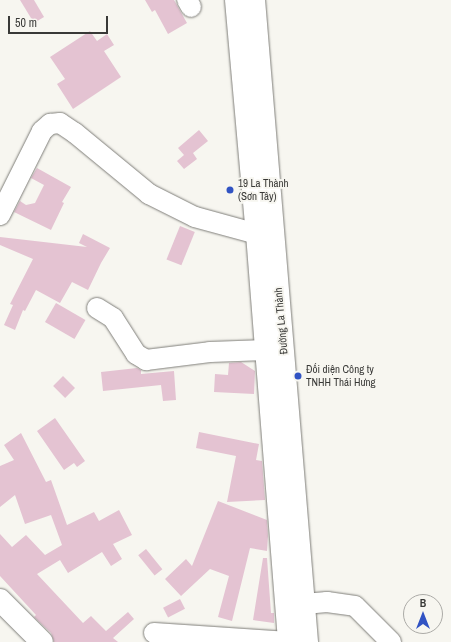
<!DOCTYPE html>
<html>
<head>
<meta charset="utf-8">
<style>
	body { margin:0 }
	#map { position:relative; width:451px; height:642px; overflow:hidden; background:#f7f6f0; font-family:"Archivo Narrow",sans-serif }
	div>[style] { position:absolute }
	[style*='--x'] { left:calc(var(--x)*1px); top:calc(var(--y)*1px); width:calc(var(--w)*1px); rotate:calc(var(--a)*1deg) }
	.building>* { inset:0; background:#e4c3d2; transform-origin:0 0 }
	.roads { filter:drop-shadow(0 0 1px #7f7e79) drop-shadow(0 0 1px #7f7e79) }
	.minor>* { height:20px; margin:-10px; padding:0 10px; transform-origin:10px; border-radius:10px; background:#fff }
	.major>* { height:22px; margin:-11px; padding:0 11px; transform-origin:11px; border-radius:11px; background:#fff }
	.highway>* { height:22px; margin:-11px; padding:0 11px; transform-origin:11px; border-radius:11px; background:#fff }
	.dots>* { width:11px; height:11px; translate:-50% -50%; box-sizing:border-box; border:2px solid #f7f6f0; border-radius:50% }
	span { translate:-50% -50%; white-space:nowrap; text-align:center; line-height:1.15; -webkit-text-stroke:3.5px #f7f6f0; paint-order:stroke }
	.poi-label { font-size:11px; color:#393937 }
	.left { translate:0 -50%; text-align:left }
	.street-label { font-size:11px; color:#393937 }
	.north { position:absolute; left:403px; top:594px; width:40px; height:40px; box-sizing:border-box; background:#f7f6f0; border:1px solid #abaaa6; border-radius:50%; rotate:0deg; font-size:11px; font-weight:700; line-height:16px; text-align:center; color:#393937 }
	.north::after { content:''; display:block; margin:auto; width:14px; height:18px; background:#3153c3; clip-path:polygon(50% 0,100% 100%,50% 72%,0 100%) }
	.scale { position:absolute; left:8px; top:16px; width:100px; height:18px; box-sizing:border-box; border:2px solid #393937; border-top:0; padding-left:5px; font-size:12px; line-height:14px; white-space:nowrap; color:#393937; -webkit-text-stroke:3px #f7f6f0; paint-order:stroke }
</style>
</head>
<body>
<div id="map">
	<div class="building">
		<div style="clip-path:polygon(20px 0,34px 0,44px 17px,34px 23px)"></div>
		<div style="clip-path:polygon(145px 0,174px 0,187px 23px,168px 34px,155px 10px,152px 12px)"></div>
		<div style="clip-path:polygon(90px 31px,97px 41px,107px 34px,114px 45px,104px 51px,121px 77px,73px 109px,57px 84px,65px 79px,50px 57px)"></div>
		<div style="clip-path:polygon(199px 130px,208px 141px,193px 153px,197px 159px,184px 169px,177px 161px,184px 155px,178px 148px)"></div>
		<div style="clip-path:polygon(37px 168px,71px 187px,62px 202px,64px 203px,51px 230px,14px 212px,20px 201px,26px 205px,35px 203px,44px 185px,31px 178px)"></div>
		<div style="left:180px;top:226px;width:16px;height:36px;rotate:22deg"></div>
		<div style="clip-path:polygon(83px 234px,110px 248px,101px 263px,88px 290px,72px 282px,60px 303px,36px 290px,25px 311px,23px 310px,15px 330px,4px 325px,13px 305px,10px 304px,33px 259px,0 245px,0 237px,87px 247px,79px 243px)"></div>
		<div style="left:56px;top:303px;width:34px;height:22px;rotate:30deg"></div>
		<div style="clip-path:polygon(241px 362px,255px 371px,254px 394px,214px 392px,215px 374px,228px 375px,229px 363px)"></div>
		<div style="clip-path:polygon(137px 368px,141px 370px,141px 374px,174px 371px,176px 400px,163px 401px,161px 385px,103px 391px,101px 372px)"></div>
		<div style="left:63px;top:376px;width:17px;height:14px;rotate:45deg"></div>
		<div style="clip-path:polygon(55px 418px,85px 461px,77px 467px,74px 463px,64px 470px,37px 431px)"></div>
		<div style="clip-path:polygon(199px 432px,259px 444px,256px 460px,262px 461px,265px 500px,227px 502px,236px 456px,196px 448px)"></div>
		<div style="clip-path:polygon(21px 433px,46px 482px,51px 480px,67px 525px,94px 512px,99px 521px,119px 510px,132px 535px,113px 544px,122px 559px,111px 566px,102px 552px,68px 573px,60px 560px,37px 574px,83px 623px,91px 616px,106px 631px,128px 612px,134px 619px,113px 638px,118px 642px,54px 642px,51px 633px,34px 617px,36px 615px,0 576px,0 534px,12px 547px,26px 535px,45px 555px,62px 545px,51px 515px,25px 524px,15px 495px,0 507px,0 466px,14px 460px,4px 445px)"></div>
		<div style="clip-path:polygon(218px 501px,267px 520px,268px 536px,267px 551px,250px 548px,232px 621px,218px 617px,229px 576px,210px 569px,181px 596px,165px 579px,186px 559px,192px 566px)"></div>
		<div style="left:146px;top:549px;width:26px;height:10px;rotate:51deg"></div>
		<div style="clip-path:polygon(263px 558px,267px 558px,271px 613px,274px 613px,274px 623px,253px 620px)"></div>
		<div style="left:180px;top:599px;width:11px;height:19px;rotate:63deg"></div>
	</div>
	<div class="roads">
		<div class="minor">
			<div style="--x:187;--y:0;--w:8;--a:60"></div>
			<div style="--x:0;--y:215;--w:94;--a:-63.4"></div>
			<div style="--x:42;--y:131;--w:11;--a:-41"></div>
			<div style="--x:50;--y:124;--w:10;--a:-6"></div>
			<div style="--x:60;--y:123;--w:18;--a:34"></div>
			<div style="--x:75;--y:133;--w:96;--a:39.5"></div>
			<div style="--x:149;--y:194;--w:51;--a:26.6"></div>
			<div style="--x:195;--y:217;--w:64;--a:15.3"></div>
			<div style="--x:97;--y:308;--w:19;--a:32"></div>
			<div style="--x:113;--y:318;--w:43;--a:57.4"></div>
			<div style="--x:136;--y:354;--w:12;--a:31"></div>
			<div style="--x:146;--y:360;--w:64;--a:-7.1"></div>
			<div style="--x:210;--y:352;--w:56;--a:-2"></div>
			<div style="--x:304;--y:604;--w:23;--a:-5"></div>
			<div style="--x:327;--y:602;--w:28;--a:8"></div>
			<div style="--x:355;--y:606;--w:51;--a:45"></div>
			<div style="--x:154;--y:633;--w:135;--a:3.8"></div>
		</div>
		<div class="major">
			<div style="--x:0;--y:600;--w:59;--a:45"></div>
		</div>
		<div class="highway">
			<div style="--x:236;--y:0;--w:235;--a:84.9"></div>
			<div style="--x:257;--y:234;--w:409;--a:85.5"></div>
			<div style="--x:254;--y:0;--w:644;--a:85.28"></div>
		</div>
	</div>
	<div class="dots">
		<div style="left:230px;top:190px;background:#3153c3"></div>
		<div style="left:298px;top:376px;background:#3153c3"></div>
	</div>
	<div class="poi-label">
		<span class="left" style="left:238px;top:190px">19 La Thành<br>(Sơn Tây)</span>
		<span class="left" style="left:306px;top:376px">Đối diện Công ty<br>TNHH Thái Hưng</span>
	</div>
	<div class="street-label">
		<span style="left:281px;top:321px;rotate:-95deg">Đường La Thành</span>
	</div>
	<div class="north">B</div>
	<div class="scale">50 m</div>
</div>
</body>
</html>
